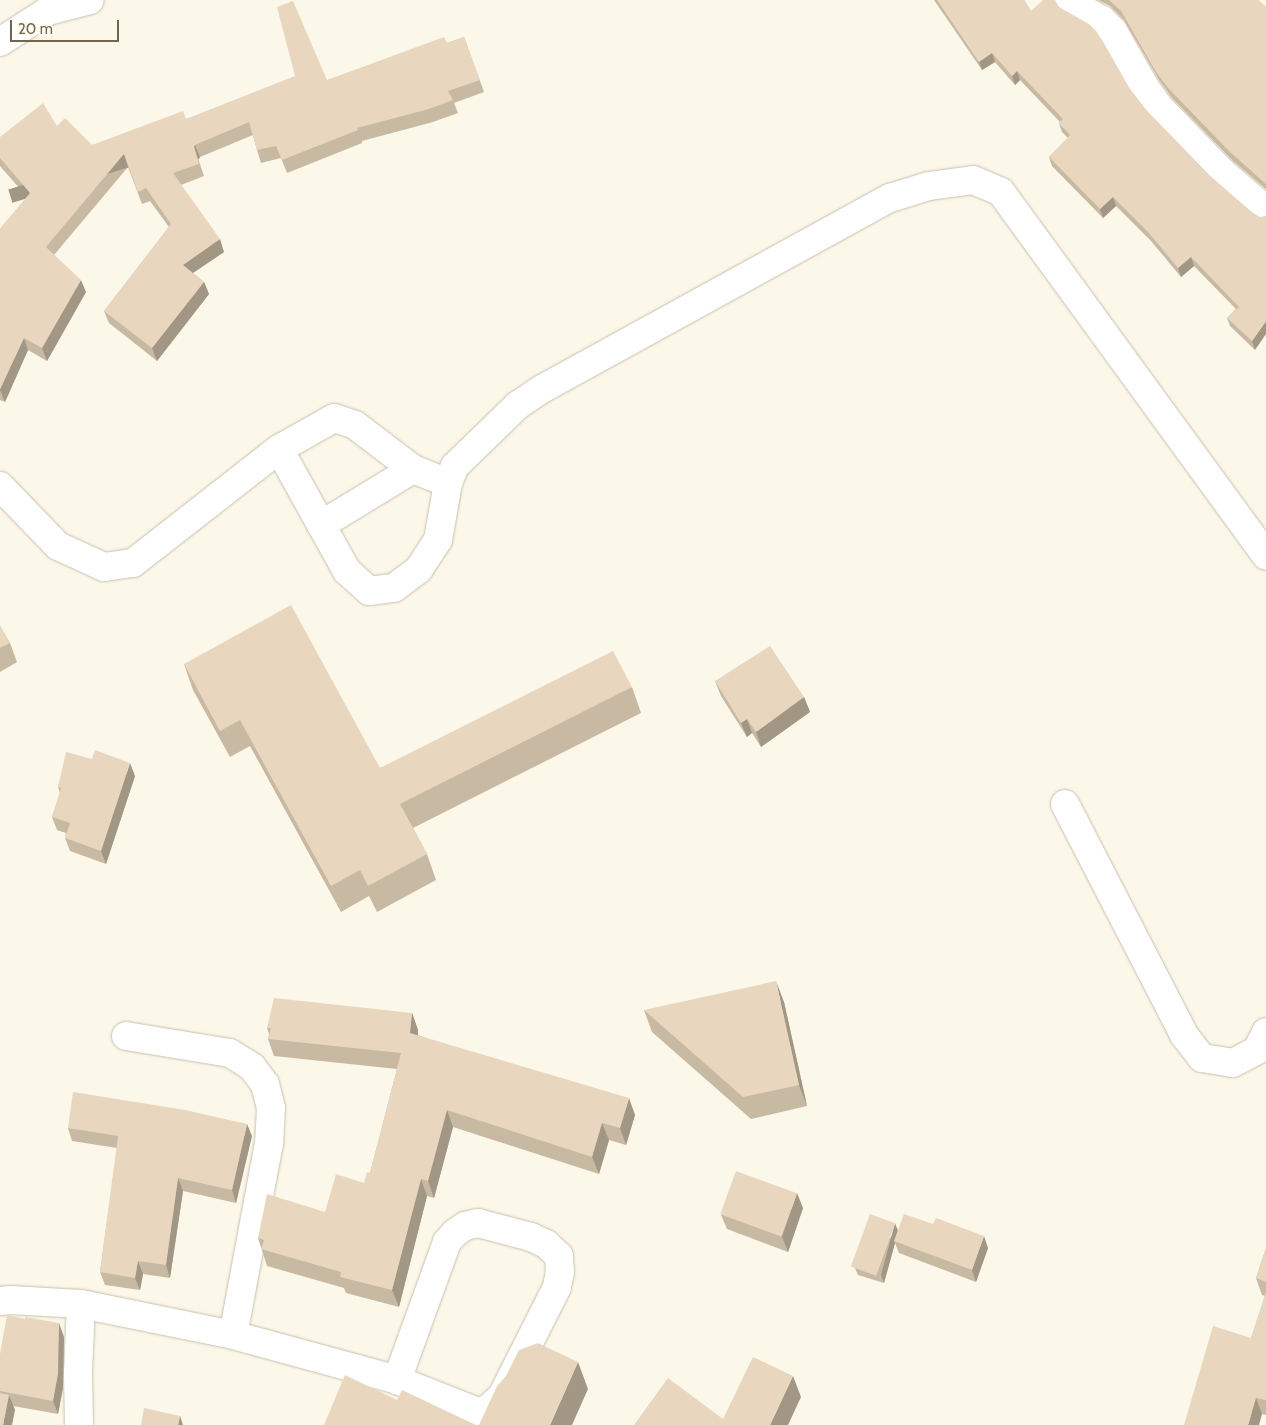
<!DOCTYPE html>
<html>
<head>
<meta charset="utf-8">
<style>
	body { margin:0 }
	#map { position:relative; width:1266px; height:1425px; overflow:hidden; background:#fbf7e9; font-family:Cabin,sans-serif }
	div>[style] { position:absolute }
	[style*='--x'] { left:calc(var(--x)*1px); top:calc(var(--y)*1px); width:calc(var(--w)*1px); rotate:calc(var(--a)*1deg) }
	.roads { filter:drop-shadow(0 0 1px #c9bfad) drop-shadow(0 0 1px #c9bfad) }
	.minor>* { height:28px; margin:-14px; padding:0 14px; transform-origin:14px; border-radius:14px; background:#fff }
	.wall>* { inset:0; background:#c8b9a3 }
	.shaded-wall>* { inset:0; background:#a29685; transform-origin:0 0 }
	.building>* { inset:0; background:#e8d7be; transform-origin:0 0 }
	span { translate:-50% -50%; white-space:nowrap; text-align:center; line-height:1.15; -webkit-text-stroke:4.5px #fdfbef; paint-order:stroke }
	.scale { position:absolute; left:10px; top:20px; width:109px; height:22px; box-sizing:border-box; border:2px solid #73634f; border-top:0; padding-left:6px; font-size:15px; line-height:18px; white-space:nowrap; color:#73634f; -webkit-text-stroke:4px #fdfbef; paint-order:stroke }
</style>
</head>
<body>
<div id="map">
	<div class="roads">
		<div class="minor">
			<div style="--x:1069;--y:0;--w:6;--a:45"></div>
			<div style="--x:1073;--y:4;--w:33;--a:29"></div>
			<div style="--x:1102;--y:20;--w:16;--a:45"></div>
			<div style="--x:1113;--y:31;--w:67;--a:60.4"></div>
			<div style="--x:1146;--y:89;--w:24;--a:54"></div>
			<div style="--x:1160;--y:108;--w:89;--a:45.9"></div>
			<div style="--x:1222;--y:172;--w:58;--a:40.8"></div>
			<div style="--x:0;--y:42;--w:57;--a:-32.9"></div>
			<div style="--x:48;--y:11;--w:43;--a:-14.7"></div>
			<div style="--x:279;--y:449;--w:140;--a:60.9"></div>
			<div style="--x:347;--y:571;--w:30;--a:42"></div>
			<div style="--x:369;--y:591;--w:25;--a:-7"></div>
			<div style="--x:394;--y:588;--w:31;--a:-37"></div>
			<div style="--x:419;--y:569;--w:35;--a:-57"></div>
			<div style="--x:438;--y:540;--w:58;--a:-80"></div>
			<div style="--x:448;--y:483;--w:18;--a:-68"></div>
			<div style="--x:455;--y:466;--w:88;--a:-44.1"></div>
			<div style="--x:518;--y:405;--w:29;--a:-34"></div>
			<div style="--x:542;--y:389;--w:397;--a:-28.8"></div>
			<div style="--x:890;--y:198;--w:41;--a:-17.1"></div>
			<div style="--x:929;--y:186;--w:44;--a:-7.8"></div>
			<div style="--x:973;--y:180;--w:30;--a:23"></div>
			<div style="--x:1001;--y:192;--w:450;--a:53.9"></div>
			<div style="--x:0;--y:486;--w:83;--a:46"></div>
			<div style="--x:58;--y:546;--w:51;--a:24.5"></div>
			<div style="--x:104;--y:567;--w:29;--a:-8"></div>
			<div style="--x:133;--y:563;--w:185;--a:-38"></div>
			<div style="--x:279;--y:449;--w:63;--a:-29.4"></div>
			<div style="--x:334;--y:418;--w:22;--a:18"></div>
			<div style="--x:355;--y:425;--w:73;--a:37.2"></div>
			<div style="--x:413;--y:469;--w:38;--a:22"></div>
			<div style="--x:321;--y:525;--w:108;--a:-31.3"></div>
			<div style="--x:1065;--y:804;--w:260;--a:62.7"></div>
			<div style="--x:1184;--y:1035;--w:29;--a:52"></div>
			<div style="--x:1202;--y:1058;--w:31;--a:9"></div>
			<div style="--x:1233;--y:1063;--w:27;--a:-28"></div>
			<div style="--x:1257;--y:1050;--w:20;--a:-63"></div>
			<div style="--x:126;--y:1036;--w:105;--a:9.3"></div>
			<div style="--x:230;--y:1053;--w:26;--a:32"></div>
			<div style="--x:252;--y:1067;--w:21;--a:53"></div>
			<div style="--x:265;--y:1084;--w:25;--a:76"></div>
			<div style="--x:271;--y:1108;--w:35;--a:93"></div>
			<div style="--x:269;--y:1143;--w:195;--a:100.6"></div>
			<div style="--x:0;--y:1301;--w:10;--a:-6"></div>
			<div style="--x:10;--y:1300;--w:71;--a:3.2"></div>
			<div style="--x:81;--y:1304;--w:155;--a:11.5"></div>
			<div style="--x:233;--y:1335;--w:170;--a:15.3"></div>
			<div style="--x:397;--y:1380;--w:87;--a:21.6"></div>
			<div style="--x:478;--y:1412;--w:10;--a:-17"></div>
			<div style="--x:488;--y:1409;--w:19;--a:-43"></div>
			<div style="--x:502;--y:1396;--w:122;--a:-63.2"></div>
			<div style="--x:557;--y:1287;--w:16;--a:-79"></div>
			<div style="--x:560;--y:1271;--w:15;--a:-94"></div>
			<div style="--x:559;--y:1256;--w:18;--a:-137"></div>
			<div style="--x:546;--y:1244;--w:17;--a:-155"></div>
			<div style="--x:531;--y:1237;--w:55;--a:-165.2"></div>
			<div style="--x:478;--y:1223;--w:13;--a:167"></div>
			<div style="--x:465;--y:1226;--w:12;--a:145"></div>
			<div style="--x:455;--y:1233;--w:12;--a:132"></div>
			<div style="--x:447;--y:1242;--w:147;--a:109.9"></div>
			<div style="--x:79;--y:1425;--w:52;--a:-91.1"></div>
			<div style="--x:78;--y:1373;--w:69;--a:-87.5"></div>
		</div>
	</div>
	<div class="wall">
		<div style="clip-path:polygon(934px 0,1024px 0,1031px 11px,1059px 7px,1129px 88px,1146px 110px,1208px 174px,1255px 350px,1230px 326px,1227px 318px,1236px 309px,1194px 266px,1181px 277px,1151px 241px,1116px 206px,1103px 218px,1052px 166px,1049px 157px,1068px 138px,1062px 132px,1059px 123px,1060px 122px,1020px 80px,1015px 85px,995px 62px,982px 70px)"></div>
		<div style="clip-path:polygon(1098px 0,1258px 0,1266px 7px,1266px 189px,1233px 161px,1172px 98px,1159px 80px,1124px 20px,1110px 6px)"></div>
		<div style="clip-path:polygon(464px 37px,484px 92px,454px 103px,458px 113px,433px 122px,362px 141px,362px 143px,287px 173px,281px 158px,261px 163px,257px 150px,253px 135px,200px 157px,198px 160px,204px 176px,181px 185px,224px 252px,193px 273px,204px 282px,209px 294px,157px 361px,109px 323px,104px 311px,169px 227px,150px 201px,142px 204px,128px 167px,54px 255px,86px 292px,47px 361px,28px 350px,5px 402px,0 400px,0 229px,27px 197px,0 166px,0 137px,57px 126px,92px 145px,327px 80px,447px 43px)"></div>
		<div style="clip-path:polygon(0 626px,10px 643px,17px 662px,0 672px)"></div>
		<div style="clip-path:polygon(184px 664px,380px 768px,632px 687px,641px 713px,413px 828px,427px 854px,436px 880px,377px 912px,369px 896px,341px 912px,250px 746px,230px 757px,193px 690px)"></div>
		<div style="clip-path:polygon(715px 681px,804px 697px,810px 712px,761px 747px,752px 733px,747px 737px,721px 696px)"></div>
		<div style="clip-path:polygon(92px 759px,135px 776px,106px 864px,70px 851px,65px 838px,66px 833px,57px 830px,52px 817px,60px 793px,58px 787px)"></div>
		<div style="clip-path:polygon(784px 1002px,807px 1106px,751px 1119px,652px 1032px,644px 1010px)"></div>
		<div style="clip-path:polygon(412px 1013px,418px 1030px,418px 1035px,635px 1115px,626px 1145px,609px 1140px,599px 1174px,453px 1127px,434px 1198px,427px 1196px,399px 1307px,346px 1293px,344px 1288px,267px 1266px,258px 1238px,325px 1212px,364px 1183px,370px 1173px,397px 1069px,274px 1056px,268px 1039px,269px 1034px,267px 1028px)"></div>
		<div style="clip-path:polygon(68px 1128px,252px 1136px,236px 1203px,183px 1191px,170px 1278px,143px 1274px,140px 1290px,105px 1285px,100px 1272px,117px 1148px,72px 1141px)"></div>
		<div style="clip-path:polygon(803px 1208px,788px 1252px,727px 1229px,721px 1215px)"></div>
		<div style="clip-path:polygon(898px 1231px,988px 1248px,976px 1282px,899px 1253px,895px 1243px,884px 1283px,858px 1275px,855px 1268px)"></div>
		<div style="clip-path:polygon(1266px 1248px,1266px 1415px,1262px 1414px,1184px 1425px,1251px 1338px,1265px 1296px,1262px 1295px,1256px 1278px)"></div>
		<div style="clip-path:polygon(64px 1337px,63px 1388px,58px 1414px,13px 1406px,15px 1410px,0 1425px,0 1354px)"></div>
	</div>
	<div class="shaded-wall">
		<div style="clip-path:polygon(992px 53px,995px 62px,982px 70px,979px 62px)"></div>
		<div style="clip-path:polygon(1017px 71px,1020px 80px,1015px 85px,1012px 76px)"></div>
		<div style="clip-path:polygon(195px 145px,200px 157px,198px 160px,204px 176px,194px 147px)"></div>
		<div style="left:124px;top:154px;width:14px;height:121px;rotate:73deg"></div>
		<div style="clip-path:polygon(1113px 197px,1116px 206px,1103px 218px,1100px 209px)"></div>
		<div style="clip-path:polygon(220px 239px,224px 252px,187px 277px,183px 265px)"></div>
		<div style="clip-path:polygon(1191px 257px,1194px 266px,1181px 277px,1178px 268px)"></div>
		<div style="clip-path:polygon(81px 280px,86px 292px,47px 361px,42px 348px)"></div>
		<div style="clip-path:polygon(204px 282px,209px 294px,157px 361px,152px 348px)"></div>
		<div style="clip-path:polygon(1266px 321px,1266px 334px,1255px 350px,1252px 341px)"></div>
		<div style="clip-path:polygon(24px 338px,28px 350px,5px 402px,0 390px)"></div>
		<div style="clip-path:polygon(804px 697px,810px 712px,761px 747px,756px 732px)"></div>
		<div style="clip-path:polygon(747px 719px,752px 733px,747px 737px,741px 723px)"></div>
		<div style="clip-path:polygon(130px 763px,135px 776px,106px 864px,101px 851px)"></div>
		<div style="clip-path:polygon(776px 981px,784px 1002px,807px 1106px,799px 1085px)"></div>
		<div style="clip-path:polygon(412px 1013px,418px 1030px,417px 1050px,410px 1033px)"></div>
		<div style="clip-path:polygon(629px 1098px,635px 1115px,626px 1145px,620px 1128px)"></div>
		<div style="clip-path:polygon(447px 1110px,453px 1127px,434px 1198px,428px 1181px)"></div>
		<div style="clip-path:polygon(602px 1123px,609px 1140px,599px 1174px,592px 1157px)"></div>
		<div style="clip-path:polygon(247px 1124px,252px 1136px,236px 1203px,232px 1190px)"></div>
		<div style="clip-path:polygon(178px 1178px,183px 1191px,170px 1278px,166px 1265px)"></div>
		<div style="clip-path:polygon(421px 1179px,427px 1196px,399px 1307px,392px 1290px)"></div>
		<div style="clip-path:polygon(797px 1193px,803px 1208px,788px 1252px,782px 1237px)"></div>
		<div style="clip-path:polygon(895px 1223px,898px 1231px,894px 1241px,895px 1243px,884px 1283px,881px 1275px)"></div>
		<div style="clip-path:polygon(984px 1236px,988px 1248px,976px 1282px,972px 1270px)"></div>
		<div style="clip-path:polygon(138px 1261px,143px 1274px,140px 1290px,135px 1278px)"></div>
		<div style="clip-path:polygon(59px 1323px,64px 1337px,63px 1388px,58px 1414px,53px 1401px)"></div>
		<div style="clip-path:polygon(578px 1362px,588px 1389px,572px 1425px,550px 1425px)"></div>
		<div style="clip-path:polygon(793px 1376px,801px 1397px,788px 1425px,770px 1425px)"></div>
		<div style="clip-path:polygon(9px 1395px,15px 1410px,12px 1425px,3px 1425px)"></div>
		<div style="clip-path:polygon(1256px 1398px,1262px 1414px,1259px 1425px,1248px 1425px)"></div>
		<div style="clip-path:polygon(180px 1416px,183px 1425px,178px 1425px)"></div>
	</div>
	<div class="building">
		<div style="clip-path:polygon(937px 0,1024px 0,1031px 11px,1043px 0,1055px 0,1059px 7px,1089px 24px,1097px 32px,1129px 88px,1146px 110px,1208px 174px,1253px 213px,1260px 217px,1266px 216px,1266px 321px,1252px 341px,1227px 318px,1239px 307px,1191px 257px,1178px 268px,1148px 232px,1113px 197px,1100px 209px,1049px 157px,1070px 135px,1059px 123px,1063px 119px,1017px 71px,1012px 76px,992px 53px,979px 62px)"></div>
		<div style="clip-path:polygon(1109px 0,1258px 0,1266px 7px,1266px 184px,1230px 152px,1169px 89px,1156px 72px,1121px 11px)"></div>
		<div style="clip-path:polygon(293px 1px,327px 80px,444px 37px,447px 43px,464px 37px,480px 80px,448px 91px,453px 100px,429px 109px,357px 128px,358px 130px,282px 160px,276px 146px,257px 150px,249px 122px,195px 145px,194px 147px,199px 164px,173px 173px,220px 239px,183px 265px,204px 282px,152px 348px,104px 311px,171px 224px,146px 188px,138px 192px,124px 154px,46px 247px,81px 280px,42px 348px,24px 338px,0 389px,0 229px,30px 193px,0 158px,0 137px,43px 103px,57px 126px,65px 118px,92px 145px,183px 111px,186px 119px,295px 76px,277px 7px)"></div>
		<div style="clip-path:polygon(291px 605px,380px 768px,613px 651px,632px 687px,400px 804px,427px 854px,368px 886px,360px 870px,331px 886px,240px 720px,220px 731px,184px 664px)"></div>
		<div style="clip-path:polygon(0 626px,10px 643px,0 648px)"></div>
		<div style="clip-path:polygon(770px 646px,804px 697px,756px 732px,747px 719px,741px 723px,715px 681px)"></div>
		<div style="clip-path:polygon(95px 750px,130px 763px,101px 851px,65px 838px,70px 823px,52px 817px,61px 788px,58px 787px,66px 752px,92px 759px)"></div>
		<div style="clip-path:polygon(776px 981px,799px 1085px,743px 1097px,644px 1010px)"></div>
		<div style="clip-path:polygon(274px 998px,412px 1013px,410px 1033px,629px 1098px,620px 1128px,602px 1123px,592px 1157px,447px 1110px,428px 1181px,421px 1179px,392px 1290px,340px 1277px,341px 1272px,261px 1249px,264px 1240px,258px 1238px,267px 1194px,325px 1212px,336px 1174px,364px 1183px,367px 1172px,370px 1173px,401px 1053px,268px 1039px,271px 1028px,267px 1028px)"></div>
		<div style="clip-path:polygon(73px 1092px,185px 1110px,247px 1124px,232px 1190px,178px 1178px,166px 1265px,138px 1261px,135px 1278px,100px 1272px,118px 1136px,68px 1128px)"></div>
		<div style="left:736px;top:1171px;width:65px;height:46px;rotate:20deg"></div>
		<div style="left:870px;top:1214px;width:27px;height:56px;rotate:20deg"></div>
		<div style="clip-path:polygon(904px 1214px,933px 1224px,936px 1218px,984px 1236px,972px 1270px,894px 1241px)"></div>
		<div style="clip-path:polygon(1266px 1248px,1266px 1282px,1256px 1278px)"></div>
		<div style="clip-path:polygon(1266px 1292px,1266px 1400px,1256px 1398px,1248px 1425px,1184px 1425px,1213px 1326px,1251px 1338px)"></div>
		<div style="clip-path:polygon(7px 1315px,25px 1319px,25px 1317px,59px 1323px,58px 1374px,53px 1401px,0 1391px,0 1354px)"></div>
		<div style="clip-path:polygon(538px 1343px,578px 1362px,550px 1425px,479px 1425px,497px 1386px,506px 1376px,519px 1350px)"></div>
		<div style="clip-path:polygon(753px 1357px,793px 1376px,770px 1425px,634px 1425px,668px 1378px,723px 1419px)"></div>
		<div style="clip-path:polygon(345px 1375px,397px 1400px,402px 1390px,476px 1425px,324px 1425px)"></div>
		<div style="clip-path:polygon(0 1393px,9px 1395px,3px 1425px,0 1425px)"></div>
		<div style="clip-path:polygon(144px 1408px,180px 1416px,178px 1425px,141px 1425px)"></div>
	</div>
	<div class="scale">20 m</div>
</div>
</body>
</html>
